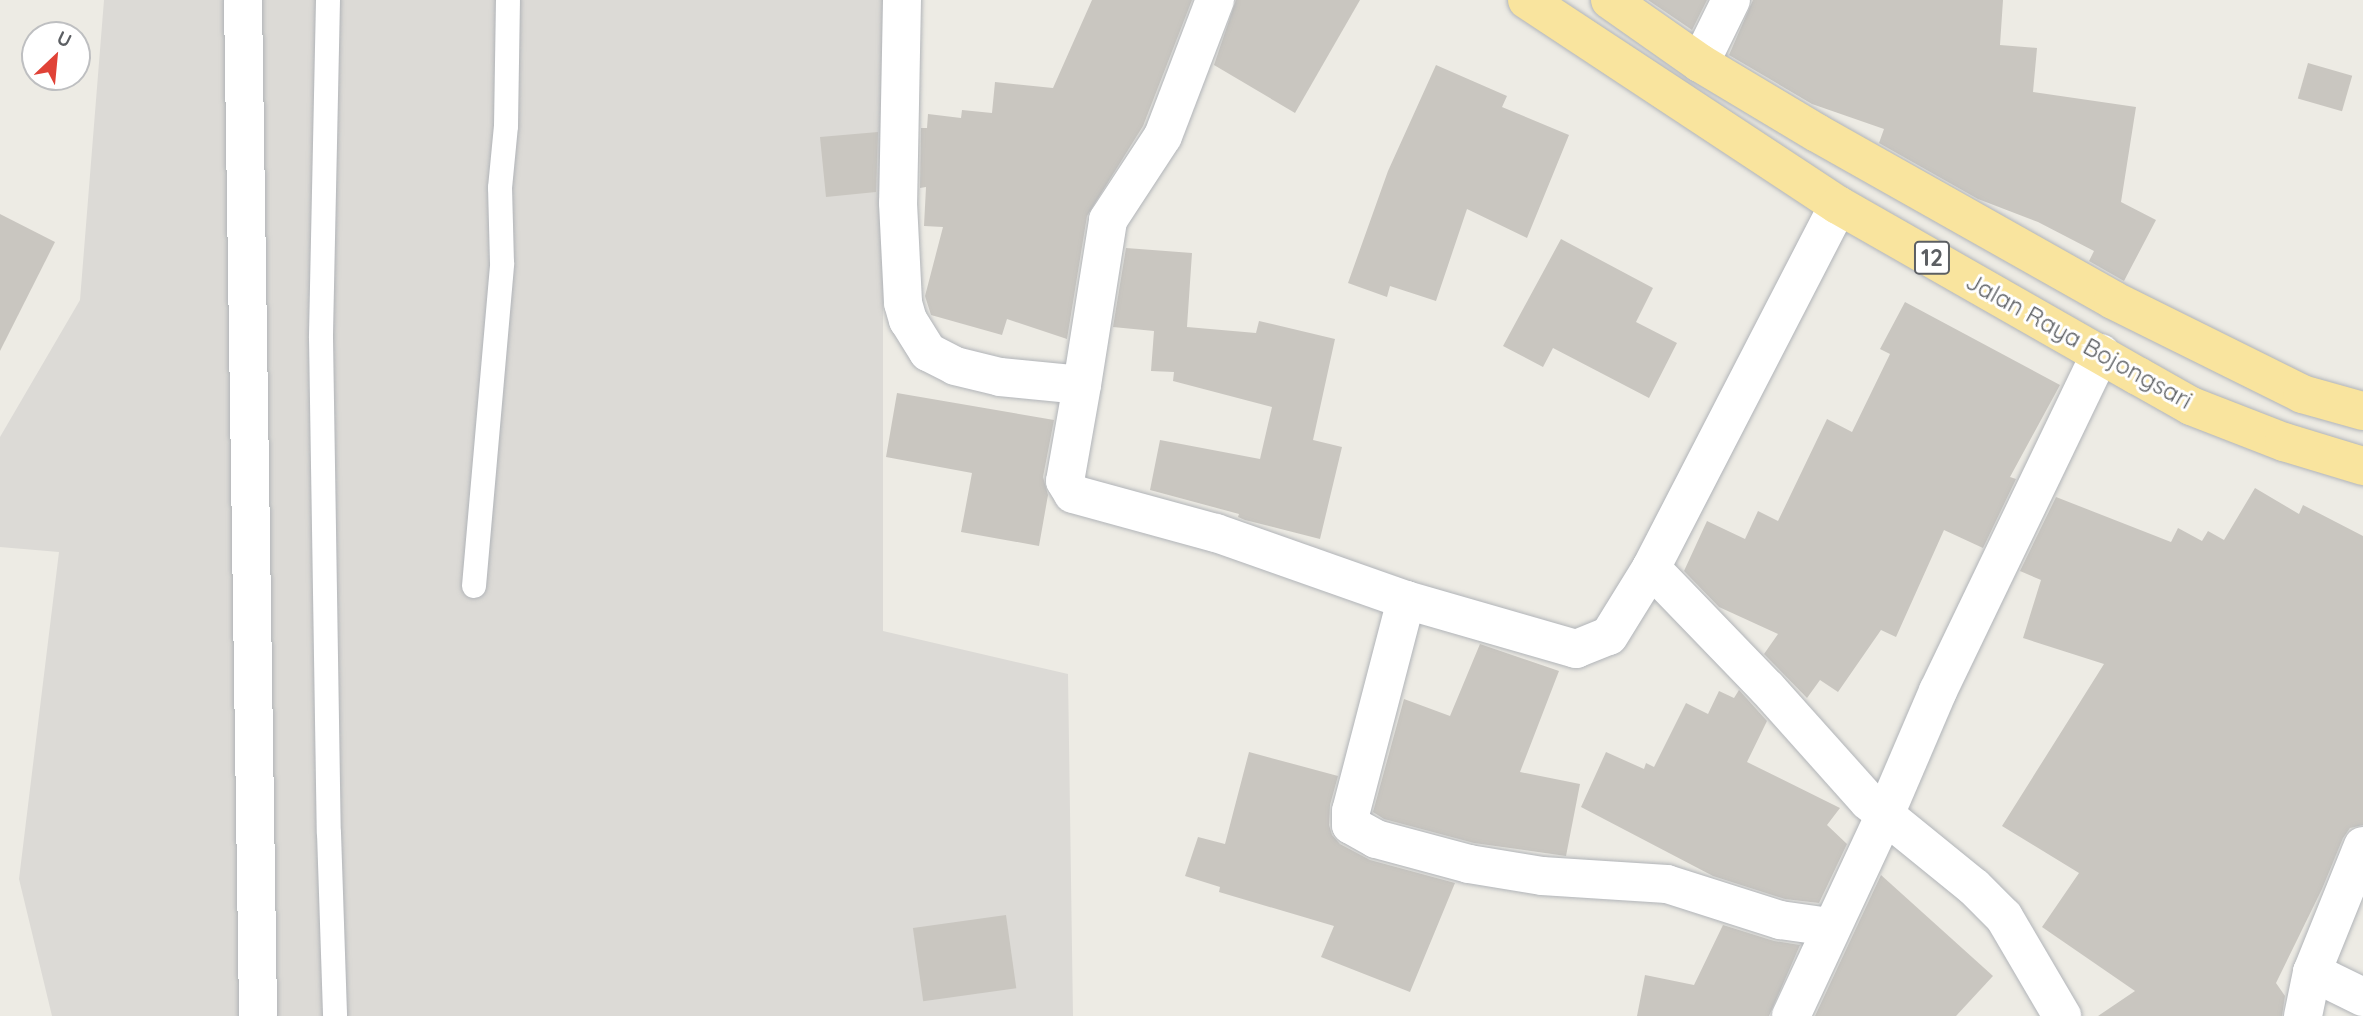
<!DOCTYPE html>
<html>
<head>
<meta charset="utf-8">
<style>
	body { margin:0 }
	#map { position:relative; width:2363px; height:1016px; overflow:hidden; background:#edebe4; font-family:Quicksand,sans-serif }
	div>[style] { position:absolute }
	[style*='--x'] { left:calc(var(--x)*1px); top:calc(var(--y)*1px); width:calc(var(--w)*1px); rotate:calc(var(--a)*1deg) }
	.industrial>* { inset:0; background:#dcdad6 }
	.building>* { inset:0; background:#c9c6c0; transform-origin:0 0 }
	.roads { filter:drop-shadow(0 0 2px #b1b4b8) drop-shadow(0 0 2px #b1b4b8) }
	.service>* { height:24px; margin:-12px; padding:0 12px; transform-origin:12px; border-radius:12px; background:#fff }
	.minor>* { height:38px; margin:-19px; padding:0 19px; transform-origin:19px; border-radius:19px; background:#fff }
	.trunk>* { height:38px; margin:-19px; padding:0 19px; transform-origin:19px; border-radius:19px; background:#f9e49e }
	span { translate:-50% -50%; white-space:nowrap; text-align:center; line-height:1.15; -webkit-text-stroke:6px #fff; paint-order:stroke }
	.shield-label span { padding:2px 5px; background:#fff; border:2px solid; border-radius:5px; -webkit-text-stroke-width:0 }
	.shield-label { font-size:23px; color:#5c5f63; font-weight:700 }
	.street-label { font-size:24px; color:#5c5f63 }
	.north { position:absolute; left:21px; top:21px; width:70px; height:70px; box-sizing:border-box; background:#fff; border:2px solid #bebfc1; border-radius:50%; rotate:26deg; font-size:19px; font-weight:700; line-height:28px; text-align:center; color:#5c5f63 }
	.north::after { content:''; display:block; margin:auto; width:24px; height:32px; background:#e04237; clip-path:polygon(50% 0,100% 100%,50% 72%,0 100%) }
</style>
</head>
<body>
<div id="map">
	<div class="industrial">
		<div style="clip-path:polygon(104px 0,883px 0,883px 631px,1068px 674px,1073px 1016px,52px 1016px,19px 879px,59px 552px,0 547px,0 437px,80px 300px)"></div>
	</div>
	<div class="building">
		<div style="clip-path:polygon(1092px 0,1192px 0,1143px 126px,1087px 216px,1067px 339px,1007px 319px,1002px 335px,931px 315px,925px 296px,943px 227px,924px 226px,926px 187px,920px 188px,921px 128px,927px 128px,928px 114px,961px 118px,962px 110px,992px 113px,995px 82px,1053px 88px)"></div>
		<div style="clip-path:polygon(1236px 0,1360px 0,1295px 113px,1214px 65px)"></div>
		<div style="clip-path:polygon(1648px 0,1707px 0,1692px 30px)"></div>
		<div style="clip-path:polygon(1753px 0,2003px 0,2000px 45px,2037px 48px,2033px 92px,2136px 107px,2121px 202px,2156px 220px,2124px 281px,2089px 261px,2094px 251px,2038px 222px,1978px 199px,1879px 143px,1884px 129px,1812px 104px,1729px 55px)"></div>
		<div style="left:2308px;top:63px;width:46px;height:37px;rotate:16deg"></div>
		<div style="clip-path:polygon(1436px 65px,1507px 96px,1502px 107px,1569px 135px,1527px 238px,1467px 209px,1436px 301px,1390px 286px,1387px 297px,1348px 283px,1388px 171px)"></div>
		<div style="clip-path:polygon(878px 132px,876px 192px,826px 197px,820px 137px)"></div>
		<div style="clip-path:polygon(0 214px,55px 242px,0 351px)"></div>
		<div style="clip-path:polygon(1561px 239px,1653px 288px,1636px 322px,1677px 343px,1649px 398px,1553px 348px,1543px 367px,1503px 346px)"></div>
		<div style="clip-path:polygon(1126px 248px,1192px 253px,1187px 327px,1256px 333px,1259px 321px,1335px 339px,1313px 440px,1342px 447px,1320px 539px,1245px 520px,1238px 517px,1239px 514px,1150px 490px,1160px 440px,1260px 459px,1272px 407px,1173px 381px,1174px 372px,1151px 371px,1154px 331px,1113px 327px)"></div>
		<div style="clip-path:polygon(1905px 302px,2060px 385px,2010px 477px,2016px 479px,1983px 548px,1944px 530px,1896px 637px,1881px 630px,1838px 692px,1820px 680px,1807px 698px,1764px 654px,1778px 634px,1719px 607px,1684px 571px,1707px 521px,1745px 539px,1758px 511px,1778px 521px,1827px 419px,1852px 432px,1890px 354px,1880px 349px)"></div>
		<div style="clip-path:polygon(897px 393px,1054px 420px,1043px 477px,1048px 495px,1039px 546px,961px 532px,972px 473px,886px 457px)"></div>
		<div style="clip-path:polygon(2255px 488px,2299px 514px,2303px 505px,2363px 536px,2363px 825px,2350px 828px,2343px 838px,2322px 889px,2276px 983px,2285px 996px,2282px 1016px,2098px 1016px,2135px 991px,2042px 927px,2079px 873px,2002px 826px,2104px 664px,2023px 638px,2041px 580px,2020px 571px,2056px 497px,2171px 542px,2178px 528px,2202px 541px,2208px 531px,2224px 540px)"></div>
		<div style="clip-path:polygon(1480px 644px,1559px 671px,1520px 772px,1580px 784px,1566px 856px,1474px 843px,1384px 819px,1373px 812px,1404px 699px,1450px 716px)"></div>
		<div style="clip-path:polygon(1739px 690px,1767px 721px,1747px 762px,1840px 808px,1827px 825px,1847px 844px,1819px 903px,1785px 899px,1713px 876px,1581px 807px,1606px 752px,1644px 769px,1646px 763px,1654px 767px,1686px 703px,1708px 714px,1719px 691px,1734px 698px)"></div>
		<div style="clip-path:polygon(1249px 752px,1338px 776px,1330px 805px,1329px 825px,1332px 835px,1340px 844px,1370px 860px,1455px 883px,1410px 992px,1321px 957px,1334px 926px,1219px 892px,1220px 887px,1185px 876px,1198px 837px,1225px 844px)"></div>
		<div style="clip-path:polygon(1881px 875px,1993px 976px,1956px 1016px,1815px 1016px)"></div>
		<div style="left:1006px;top:915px;width:74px;height:94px;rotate:82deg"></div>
		<div style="clip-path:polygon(1723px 925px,1774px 941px,1800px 945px,1769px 1016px,1637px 1016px,1645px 975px,1694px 985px)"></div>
	</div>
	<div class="roads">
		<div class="service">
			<div style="--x:328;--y:0;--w:338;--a:91.2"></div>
			<div style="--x:321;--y:338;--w:495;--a:89.1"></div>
			<div style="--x:329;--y:833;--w:183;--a:88.1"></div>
			<div style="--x:474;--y:586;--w:324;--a:-85"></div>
			<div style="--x:502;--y:263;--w:75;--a:-91.5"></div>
			<div style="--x:500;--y:188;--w:62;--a:-84.5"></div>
			<div style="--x:506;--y:126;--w:126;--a:-89.1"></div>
		</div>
		<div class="minor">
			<div style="--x:243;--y:0;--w:1016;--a:89.15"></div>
			<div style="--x:902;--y:0;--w:203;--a:91.1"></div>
			<div style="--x:898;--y:203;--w:100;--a:87.1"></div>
			<div style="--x:903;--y:303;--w:18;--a:74"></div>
			<div style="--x:908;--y:320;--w:38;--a:58"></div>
			<div style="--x:928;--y:352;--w:30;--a:27"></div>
			<div style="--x:955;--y:366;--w:46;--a:13.7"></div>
			<div style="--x:1000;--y:377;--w:82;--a:5.6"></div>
			<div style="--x:1082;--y:385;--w:97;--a:100"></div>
			<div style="--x:1065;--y:481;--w:15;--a:58"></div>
			<div style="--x:1073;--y:494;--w:148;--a:15.3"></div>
			<div style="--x:1216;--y:533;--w:201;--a:19.4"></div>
			<div style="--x:1406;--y:600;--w:177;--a:16.1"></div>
			<div style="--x:1576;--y:649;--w:35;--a:-22"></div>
			<div style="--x:1609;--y:636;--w:80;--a:-58.3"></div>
			<div style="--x:1651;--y:568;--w:408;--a:-62.7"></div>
			<div style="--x:1700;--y:63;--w:70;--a:-63.8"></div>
			<div style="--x:1082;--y:385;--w:167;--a:-81"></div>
			<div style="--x:1108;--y:220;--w:100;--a:-56.8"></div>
			<div style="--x:1163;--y:136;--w:146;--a:-69.1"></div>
			<div style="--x:1651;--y:568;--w:168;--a:46"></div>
			<div style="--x:1768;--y:689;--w:150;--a:48.2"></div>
			<div style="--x:1868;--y:801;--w:136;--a:39.1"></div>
			<div style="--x:1974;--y:887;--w:42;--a:45"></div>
			<div style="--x:2004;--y:917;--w:115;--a:59.6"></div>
			<div style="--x:1406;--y:600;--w:218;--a:104.6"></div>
			<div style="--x:1351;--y:811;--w:14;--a:90"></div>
			<div style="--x:1351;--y:825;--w:29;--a:29"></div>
			<div style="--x:1376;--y:839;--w:96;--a:15"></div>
			<div style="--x:1469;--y:864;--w:74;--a:9.3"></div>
			<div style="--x:1542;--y:876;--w:125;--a:3.7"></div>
			<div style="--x:1667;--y:884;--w:119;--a:17.7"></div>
			<div style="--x:1780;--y:920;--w:50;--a:8"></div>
			<div style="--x:2312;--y:972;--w:57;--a:26.1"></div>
			<div style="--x:1791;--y:1016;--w:220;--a:-65"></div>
			<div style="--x:1884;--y:817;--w:137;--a:-66.8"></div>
			<div style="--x:1938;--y:691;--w:375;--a:-64.3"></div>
			<div style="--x:2303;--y:1016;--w:45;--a:-78.4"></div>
			<div style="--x:2312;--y:972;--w:136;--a:-68"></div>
		</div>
		<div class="trunk">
			<div style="--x:1527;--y:0;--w:372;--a:33.4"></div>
			<div style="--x:1838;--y:205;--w:345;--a:29.7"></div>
			<div style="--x:2138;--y:376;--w:61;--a:29.5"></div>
			<div style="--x:2191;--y:406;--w:100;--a:21.2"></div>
			<div style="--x:2284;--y:442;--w:83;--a:16.9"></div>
			<div style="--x:1610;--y:0;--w:110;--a:35"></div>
			<div style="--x:1700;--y:63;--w:136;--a:30.9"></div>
			<div style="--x:1817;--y:133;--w:340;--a:29.4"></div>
			<div style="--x:2113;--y:300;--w:211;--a:26.4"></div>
			<div style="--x:2302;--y:394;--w:63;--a:15.6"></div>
		</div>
	</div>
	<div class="shield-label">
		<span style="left:1932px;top:258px">12</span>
	</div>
	<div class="street-label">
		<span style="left:2079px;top:341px;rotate:29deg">Jalan Raya Bojongsari</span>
	</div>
	<div class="north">U</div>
</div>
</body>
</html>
